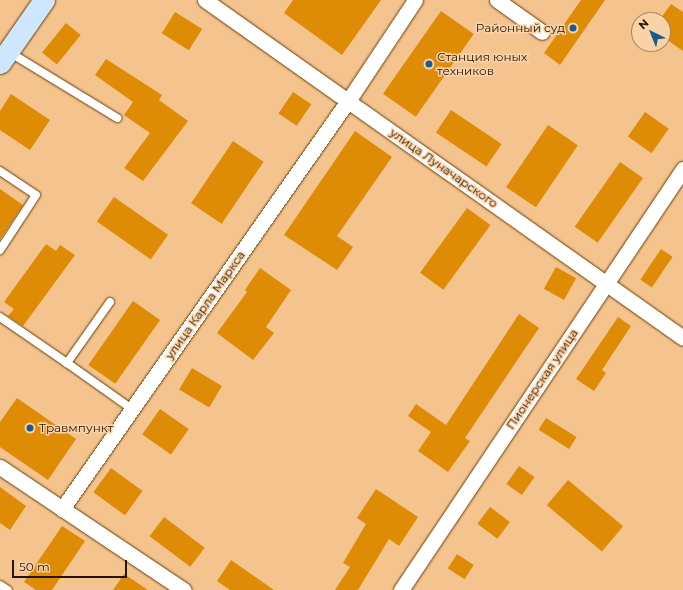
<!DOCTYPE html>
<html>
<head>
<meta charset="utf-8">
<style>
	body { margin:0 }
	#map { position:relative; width:683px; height:590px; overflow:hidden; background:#f4c38e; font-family:Montserrat,sans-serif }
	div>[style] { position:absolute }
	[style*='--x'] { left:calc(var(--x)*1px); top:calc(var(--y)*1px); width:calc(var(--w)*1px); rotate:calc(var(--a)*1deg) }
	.building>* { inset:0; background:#de8c06; transform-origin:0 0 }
	.roads { filter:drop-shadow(0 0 1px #683e00) drop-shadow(0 0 1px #683e00) }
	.lane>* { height:8px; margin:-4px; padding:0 4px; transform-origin:4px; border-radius:4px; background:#fff }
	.street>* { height:15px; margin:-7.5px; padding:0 7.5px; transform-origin:7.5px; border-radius:7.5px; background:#fff }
	.secondary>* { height:21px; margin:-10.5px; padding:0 10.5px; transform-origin:10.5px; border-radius:10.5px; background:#cfe7fe }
	.dots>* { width:11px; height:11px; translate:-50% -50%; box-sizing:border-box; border:2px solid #fad2a8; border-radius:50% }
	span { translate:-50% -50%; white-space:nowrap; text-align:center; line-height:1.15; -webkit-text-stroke:3px #fad2a8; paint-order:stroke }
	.poi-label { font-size:12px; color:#261401 }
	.right { translate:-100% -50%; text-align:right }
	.left { translate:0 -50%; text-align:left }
	.street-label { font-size:12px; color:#261401 }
	.north { position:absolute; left:631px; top:12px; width:40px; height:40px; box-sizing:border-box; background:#fad2a8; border:1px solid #a58665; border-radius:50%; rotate:317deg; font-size:11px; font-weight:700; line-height:16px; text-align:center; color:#261401 }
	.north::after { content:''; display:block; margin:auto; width:14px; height:18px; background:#1a5a90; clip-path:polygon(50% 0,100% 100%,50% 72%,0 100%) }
	.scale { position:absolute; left:12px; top:560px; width:115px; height:18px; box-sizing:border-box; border:2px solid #261401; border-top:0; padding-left:5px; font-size:12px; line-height:14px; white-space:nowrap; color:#261401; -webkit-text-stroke:3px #fad2a8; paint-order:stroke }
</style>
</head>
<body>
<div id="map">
	<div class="building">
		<div style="clip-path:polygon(293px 0,381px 0,342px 55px,284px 13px)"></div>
		<div style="clip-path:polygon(581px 0,605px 0,560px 65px,544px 53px)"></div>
		<div style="clip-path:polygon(671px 4px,683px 12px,683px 51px,663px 37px,663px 15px)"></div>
		<div style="left:441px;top:11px;width:40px;height:101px;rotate:35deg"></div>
		<div style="left:175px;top:12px;width:32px;height:25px;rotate:32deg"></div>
		<div style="left:66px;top:23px;width:19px;height:38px;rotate:39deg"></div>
		<div style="clip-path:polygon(106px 59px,162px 95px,159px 100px,188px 121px,143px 181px,124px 168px,150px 133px,124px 115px,133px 102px,95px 75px)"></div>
		<div style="left:293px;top:92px;width:22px;height:26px;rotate:34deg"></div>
		<div style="clip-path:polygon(11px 94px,50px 120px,30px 150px,0 130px,0 111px)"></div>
		<div style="left:451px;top:110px;width:61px;height:27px;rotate:34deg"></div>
		<div style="left:645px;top:112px;width:29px;height:30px;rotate:35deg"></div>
		<div style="left:548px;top:125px;width:36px;height:75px;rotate:34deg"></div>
		<div style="clip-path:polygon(355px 131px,392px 157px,337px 236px,353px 247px,337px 270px,284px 235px)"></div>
		<div style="left:233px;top:141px;width:37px;height:75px;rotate:34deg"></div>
		<div style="left:620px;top:162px;width:28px;height:79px;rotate:35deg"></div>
		<div style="clip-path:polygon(0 189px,23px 205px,0 239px)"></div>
		<div style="left:114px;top:197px;width:66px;height:30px;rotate:35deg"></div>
		<div style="left:467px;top:208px;width:29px;height:80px;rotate:36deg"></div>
		<div style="clip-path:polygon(46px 244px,56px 251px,60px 245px,75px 255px,23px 326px,8px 316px,14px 309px,4px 302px)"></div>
		<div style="left:661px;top:249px;width:14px;height:37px;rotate:34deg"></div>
		<div style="left:556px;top:267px;width:23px;height:25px;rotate:29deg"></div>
		<div style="clip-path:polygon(260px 268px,291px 290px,266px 327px,274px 333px,253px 360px,217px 333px,247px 292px,245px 290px)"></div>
		<div style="left:133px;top:301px;width:33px;height:78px;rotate:35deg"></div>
		<div style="clip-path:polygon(519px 314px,539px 328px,465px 438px,470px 441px,448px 472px,418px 451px,431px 432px,408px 416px,416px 404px,446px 425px)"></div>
		<div style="clip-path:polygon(618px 317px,631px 326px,602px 370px,606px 373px,594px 391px,576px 379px)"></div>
		<div style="left:192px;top:368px;width:35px;height:25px;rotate:31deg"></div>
		<div style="clip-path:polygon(17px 398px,76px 439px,48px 480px,0 447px,0 422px)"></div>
		<div style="left:160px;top:409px;width:35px;height:31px;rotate:35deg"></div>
		<div style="left:546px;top:418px;width:36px;height:14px;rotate:32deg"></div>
		<div style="left:519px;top:466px;width:19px;height:22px;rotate:35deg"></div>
		<div style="left:111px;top:468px;width:39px;height:30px;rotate:36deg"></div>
		<div style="left:568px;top:480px;width:72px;height:33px;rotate:40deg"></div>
		<div style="clip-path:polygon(0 487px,26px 506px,10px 530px,0 523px)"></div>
		<div style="clip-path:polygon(376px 489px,418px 517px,399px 546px,389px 539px,358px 590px,335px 590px,350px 567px,343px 563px,366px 524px,357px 518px)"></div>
		<div style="left:490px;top:507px;width:25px;height:21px;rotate:37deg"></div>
		<div style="left:164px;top:517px;width:51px;height:24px;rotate:37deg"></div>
		<div style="clip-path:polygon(62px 526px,85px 541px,52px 590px,36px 590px,24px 582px)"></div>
		<div style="left:457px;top:554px;width:20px;height:17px;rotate:33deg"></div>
		<div style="clip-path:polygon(231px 560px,274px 590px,230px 590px,217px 581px)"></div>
		<div style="clip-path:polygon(124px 574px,148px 590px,113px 590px)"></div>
	</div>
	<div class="roads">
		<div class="lane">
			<div style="--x:9;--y:52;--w:127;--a:31.4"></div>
			<div style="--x:0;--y:171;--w:43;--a:33.7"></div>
			<div style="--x:36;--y:195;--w:66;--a:123.2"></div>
			<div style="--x:110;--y:302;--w:75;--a:125.2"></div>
			<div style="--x:67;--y:363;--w:80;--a:35.3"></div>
			<div style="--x:0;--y:317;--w:81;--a:34.5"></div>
			<div style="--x:0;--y:585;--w:9;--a:32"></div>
		</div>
		<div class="street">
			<div style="--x:205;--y:0;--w:585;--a:35.26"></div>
			<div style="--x:497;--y:0;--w:55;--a:35.4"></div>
			<div style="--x:0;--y:467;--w:221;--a:33.8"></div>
			<div style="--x:62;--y:509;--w:498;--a:-55"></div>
			<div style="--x:348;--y:101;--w:121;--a:-56.4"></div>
			<div style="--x:401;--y:590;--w:507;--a:-56.18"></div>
		</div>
		<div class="secondary">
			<div style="--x:0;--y:63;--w:77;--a:-55.1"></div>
		</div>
	</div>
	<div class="dots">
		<div style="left:573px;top:28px;background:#1a5a90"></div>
		<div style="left:429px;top:64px;background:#1a5a90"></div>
		<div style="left:30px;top:428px;background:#1a5a90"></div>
	</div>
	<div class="poi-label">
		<span class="right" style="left:565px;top:28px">Районный суд</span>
		<span class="left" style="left:437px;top:64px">Станция юных<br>техников</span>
		<span class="left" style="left:39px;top:428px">Травмпункт</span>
	</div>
	<div class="street-label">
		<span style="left:444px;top:168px;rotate:35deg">улица Луначарского</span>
		<span style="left:205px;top:305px;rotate:-55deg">улица Карла Маркса</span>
		<span style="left:542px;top:379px;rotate:-56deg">Пионерская улица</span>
	</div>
	<div class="north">N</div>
	<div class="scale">50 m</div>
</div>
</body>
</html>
